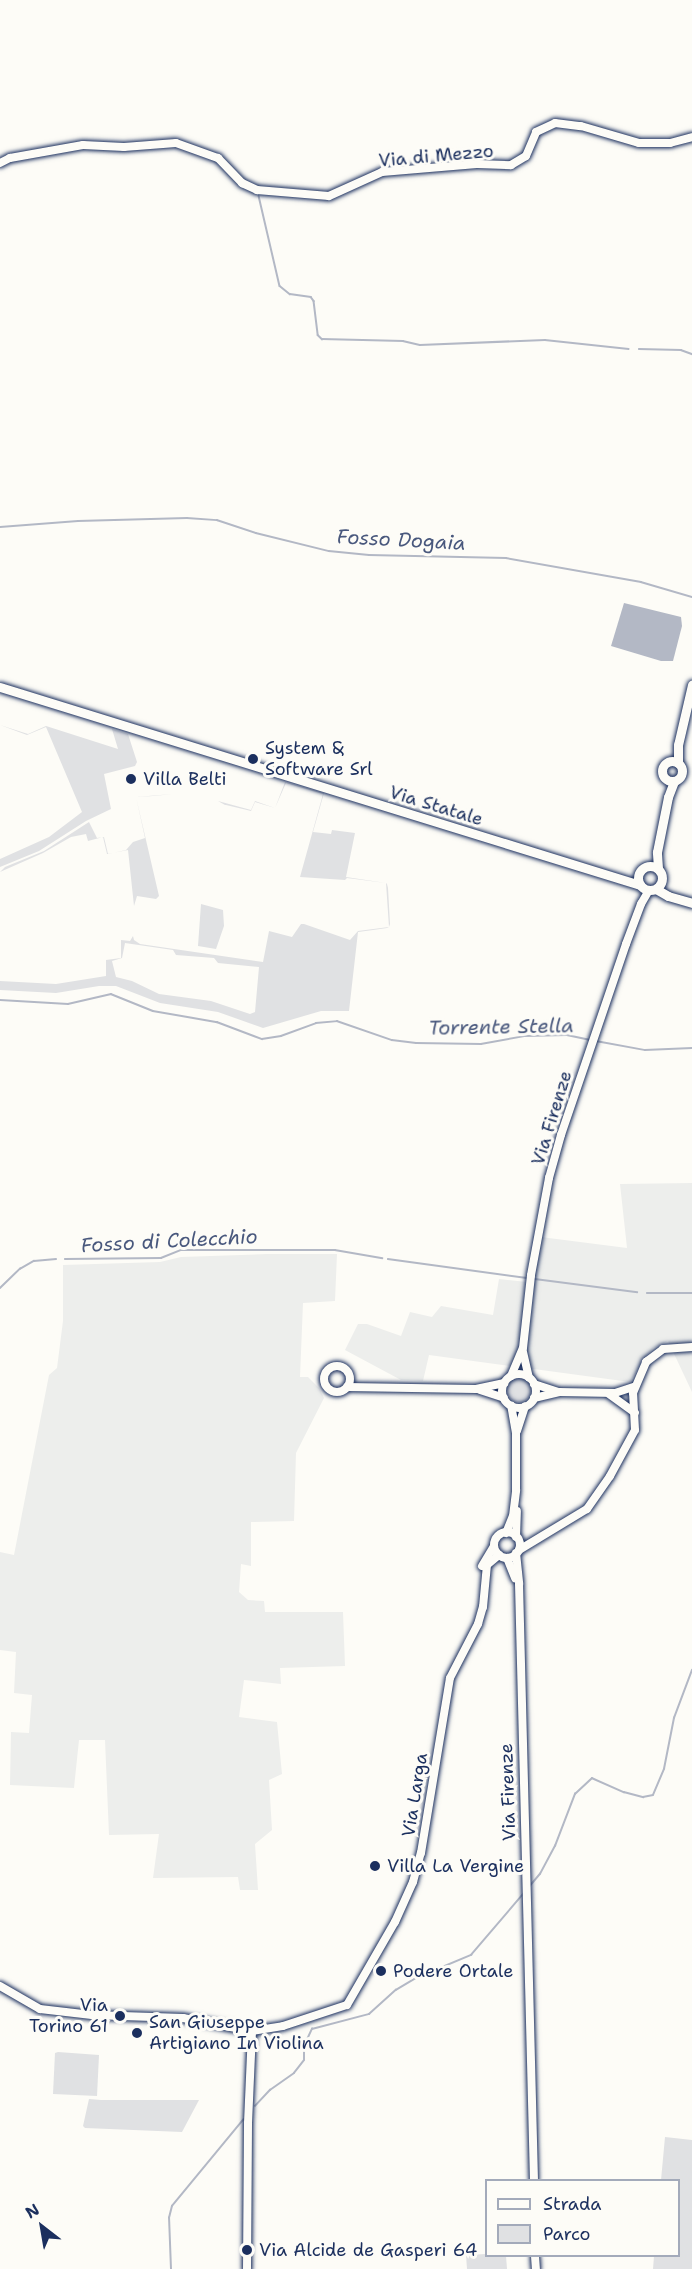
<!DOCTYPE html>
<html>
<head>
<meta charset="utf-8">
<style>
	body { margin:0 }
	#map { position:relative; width:692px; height:2269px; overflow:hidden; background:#fdfcf7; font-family:"Shantell Sans",sans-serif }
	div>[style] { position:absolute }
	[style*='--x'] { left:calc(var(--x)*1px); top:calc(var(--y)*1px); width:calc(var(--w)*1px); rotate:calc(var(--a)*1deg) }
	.built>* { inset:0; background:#edeeec }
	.green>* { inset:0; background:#e0e1e3 }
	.round { border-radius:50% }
	.water>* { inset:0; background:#b3b8c5 }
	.stream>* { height:1.5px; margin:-0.75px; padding:0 0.75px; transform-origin:0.75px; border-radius:0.75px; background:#b3b8c5 }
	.roads { filter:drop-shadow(0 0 2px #1b2f5e) drop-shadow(0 0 2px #1b2f5e) }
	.minor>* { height:8px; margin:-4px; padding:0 4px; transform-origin:4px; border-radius:4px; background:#fdfcf7 }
	.minor>.ring { margin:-4px; padding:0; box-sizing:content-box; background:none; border:8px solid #fdfcf7; border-radius:50% }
	.major>* { height:9px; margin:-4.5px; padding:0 4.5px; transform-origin:4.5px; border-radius:4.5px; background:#fdfcf7 }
	.major>.ring { margin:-4.5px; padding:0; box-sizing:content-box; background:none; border:9px solid #fdfcf7; border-radius:50% }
	.dots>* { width:16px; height:16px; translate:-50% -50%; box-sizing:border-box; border:3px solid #fdfcf7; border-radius:50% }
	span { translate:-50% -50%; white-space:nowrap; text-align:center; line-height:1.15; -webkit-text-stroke:6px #fdfcf7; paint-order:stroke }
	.street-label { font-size:18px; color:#1b2f5e }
	.poi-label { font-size:18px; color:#1b2f5e }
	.left { translate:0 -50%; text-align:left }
	.right { translate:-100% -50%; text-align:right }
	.water-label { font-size:20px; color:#49587d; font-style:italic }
	.legend { position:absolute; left:485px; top:2179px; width:195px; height:78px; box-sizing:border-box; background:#fdfcf7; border:2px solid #a3aaba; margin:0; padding:8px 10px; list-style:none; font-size:18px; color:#1b2f5e }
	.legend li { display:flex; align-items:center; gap:12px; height:30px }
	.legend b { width:30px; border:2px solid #a3aaba }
	.north { position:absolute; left:12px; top:2197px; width:60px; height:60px; -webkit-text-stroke:4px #fdfcf7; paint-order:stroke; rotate:329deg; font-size:16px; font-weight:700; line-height:24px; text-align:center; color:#1b2f5e }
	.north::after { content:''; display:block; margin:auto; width:21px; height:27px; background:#1b2f5e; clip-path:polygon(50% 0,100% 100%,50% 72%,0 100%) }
</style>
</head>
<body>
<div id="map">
	<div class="built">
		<div style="clip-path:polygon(692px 1183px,692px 1392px,668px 1341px,653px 1348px,643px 1360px,630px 1382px,429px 1355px,423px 1381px,401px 1380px,345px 1350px,358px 1324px,367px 1324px,401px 1336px,410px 1312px,432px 1317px,441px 1306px,493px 1315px,499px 1279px,527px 1282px,533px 1236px,627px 1248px,620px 1184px)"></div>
		<div style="clip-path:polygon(267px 1254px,337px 1254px,335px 1301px,303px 1303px,300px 1377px,308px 1377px,319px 1388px,324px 1398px,296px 1453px,294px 1521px,251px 1522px,251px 1566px,241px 1564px,239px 1592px,248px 1600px,264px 1601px,265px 1612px,343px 1612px,345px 1666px,280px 1668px,281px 1684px,244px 1680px,239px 1717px,277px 1722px,282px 1774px,269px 1780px,272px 1830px,255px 1844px,258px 1890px,240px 1890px,238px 1877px,153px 1878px,159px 1834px,109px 1835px,105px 1740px,79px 1740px,74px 1788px,10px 1785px,11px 1732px,29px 1733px,32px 1695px,14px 1693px,16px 1652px,0 1650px,0 1552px,14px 1555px,49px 1375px,57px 1368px,63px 1321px,63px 1265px,160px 1262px,181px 1257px)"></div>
	</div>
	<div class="green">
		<div style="clip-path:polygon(0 725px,28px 734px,46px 726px,118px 749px,112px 729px,128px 734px,137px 762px,135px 766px,104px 774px,111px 809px,86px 821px,39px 851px,0 867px,0 859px,49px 837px,82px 812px,46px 727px,27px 735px)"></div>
		<div style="clip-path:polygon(evenodd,285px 782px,324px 793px,313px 832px,331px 834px,332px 830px,355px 833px,346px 877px,386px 883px,387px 884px,388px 888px,390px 924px,389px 927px,387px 928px,373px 930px,358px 932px,349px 1011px,321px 1011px,263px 1028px,218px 1012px,160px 1003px,116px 986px,99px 986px,56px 993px,0 990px,0 981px,56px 984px,106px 976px,106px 960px,121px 958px,121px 940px,130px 941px,133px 936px,134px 940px,140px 944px,263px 962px,269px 931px,292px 937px,301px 924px,304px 924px,350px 940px,358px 931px,389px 927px,386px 883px,347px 878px,345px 880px,300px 877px,323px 794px,286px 783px,275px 808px,255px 802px,251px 811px,247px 810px,226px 805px,225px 805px,218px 801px,173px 794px,153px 796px,136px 797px,159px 896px,156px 899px,137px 896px,134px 906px,128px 850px,107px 854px,103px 837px,88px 841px,86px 834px,71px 837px,43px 853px,0 872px,5px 867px,44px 851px,89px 822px,97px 838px,104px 837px,108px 854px,126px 850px,133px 842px,145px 838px,136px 797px,173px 794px,218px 801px,251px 810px,255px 801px,275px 808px,285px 782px,125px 943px,173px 950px,176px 955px,214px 958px,218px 963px,259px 967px,255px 1012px,250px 1014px,211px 1001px,159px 994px,132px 981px,116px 977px,112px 961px,122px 958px,125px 943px)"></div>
		<div style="clip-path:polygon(201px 904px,223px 910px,224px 926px,216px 949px,198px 946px)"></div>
		<div class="round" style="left:507px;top:1378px;width:24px;height:24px"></div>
		<div style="clip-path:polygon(58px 2052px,99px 2055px,97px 2096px,53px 2094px,55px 2053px)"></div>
		<div style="clip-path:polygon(89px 2099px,101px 2100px,199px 2100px,182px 2132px,85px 2128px,83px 2126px)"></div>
		<div style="clip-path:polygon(665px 2137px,692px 2140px,692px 2269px,653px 2269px,654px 2256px,678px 2256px,678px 2180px,661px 2180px)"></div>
		<div style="clip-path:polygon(486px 2254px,506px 2256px,507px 2269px,467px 2269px,466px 2255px)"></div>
	</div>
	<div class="water">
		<div style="clip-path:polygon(624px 603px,681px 617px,682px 626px,673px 661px,661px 661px,611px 646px)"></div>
	</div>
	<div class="stream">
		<div style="--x:259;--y:196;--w:92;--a:76.9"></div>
		<div style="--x:280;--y:286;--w:13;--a:39"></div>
		<div style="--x:290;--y:294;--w:21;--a:8"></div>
		<div style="--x:311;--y:297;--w:5;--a:53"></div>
		<div style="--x:314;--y:301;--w:34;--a:83"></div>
		<div style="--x:318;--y:335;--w:6;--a:45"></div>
		<div style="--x:322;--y:339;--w:81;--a:1.4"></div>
		<div style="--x:403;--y:341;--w:17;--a:13"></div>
		<div style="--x:420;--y:345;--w:125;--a:-2.3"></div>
		<div style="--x:545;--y:340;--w:84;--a:6.1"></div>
		<div style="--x:639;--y:349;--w:42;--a:1.4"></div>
		<div style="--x:681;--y:350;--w:12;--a:20"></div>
		<div style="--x:0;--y:527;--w:78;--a:-4.4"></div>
		<div style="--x:78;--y:521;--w:109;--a:-1.6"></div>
		<div style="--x:187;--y:518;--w:30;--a:4"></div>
		<div style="--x:217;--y:520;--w:41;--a:18.4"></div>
		<div style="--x:256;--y:533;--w:75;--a:13.9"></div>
		<div style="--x:329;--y:551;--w:40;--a:5.7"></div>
		<div style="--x:369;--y:555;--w:137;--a:1.3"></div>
		<div style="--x:506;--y:558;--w:137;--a:10.1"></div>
		<div style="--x:641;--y:582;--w:53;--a:16.4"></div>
		<div style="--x:0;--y:1000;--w:68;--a:3.4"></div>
		<div style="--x:68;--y:1004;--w:44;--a:-13.1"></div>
		<div style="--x:111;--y:994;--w:45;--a:22"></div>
		<div style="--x:153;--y:1011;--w:65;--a:9.8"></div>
		<div style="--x:217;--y:1022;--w:48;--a:20.7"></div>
		<div style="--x:262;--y:1039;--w:19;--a:-9"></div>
		<div style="--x:281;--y:1036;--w:37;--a:-20"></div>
		<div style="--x:316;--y:1023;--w:21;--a:-5"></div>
		<div style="--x:337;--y:1021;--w:58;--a:19.1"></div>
		<div style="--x:392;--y:1040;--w:24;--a:7"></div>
		<div style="--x:416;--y:1043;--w:65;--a:0.9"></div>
		<div style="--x:481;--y:1044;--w:45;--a:-10.3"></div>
		<div style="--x:525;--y:1036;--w:42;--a:-1.4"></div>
		<div style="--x:567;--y:1035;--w:25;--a:12"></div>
		<div style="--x:596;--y:1041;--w:50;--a:10.4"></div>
		<div style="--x:645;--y:1050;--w:47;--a:-2.4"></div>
		<div style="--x:65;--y:1259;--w:96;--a:-0.6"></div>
		<div style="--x:161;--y:1258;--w:22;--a:-22"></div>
		<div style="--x:181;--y:1250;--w:154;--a:0"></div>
		<div style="--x:335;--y:1250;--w:48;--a:9.7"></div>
		<div style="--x:388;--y:1259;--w:140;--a:7.8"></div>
		<div style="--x:535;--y:1279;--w:103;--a:7.3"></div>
		<div style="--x:0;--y:1288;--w:28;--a:-44"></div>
		<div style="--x:20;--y:1269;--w:16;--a:-30"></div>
		<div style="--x:34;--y:1261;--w:22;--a:-5"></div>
		<div style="--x:647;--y:1293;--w:45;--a:0"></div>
		<div style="--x:529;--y:1887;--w:17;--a:-50"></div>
		<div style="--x:540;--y:1874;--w:32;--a:-62"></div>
		<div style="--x:555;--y:1846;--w:56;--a:-69"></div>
		<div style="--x:575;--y:1794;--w:23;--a:-43"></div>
		<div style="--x:592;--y:1778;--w:35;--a:24"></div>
		<div style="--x:624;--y:1792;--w:20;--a:15"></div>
		<div style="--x:643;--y:1797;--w:10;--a:-11"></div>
		<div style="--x:653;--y:1795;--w:28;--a:-67"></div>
		<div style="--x:664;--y:1769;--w:52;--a:-78.9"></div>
		<div style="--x:674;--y:1718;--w:51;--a:-69.4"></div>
		<div style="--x:255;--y:2106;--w:22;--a:-47"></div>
		<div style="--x:270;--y:2090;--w:29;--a:-35"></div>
		<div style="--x:294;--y:2073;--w:16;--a:-52"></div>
		<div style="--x:304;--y:2060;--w:14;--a:-90"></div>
		<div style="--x:304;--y:2046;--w:19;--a:-65"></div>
		<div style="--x:312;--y:2029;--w:59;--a:-14.7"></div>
		<div style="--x:369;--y:2014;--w:36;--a:-42"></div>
		<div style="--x:396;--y:1990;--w:23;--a:-31"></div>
		<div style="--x:416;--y:1978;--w:60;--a:-22.7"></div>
		<div style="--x:471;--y:1955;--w:82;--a:-49.5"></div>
		<div style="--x:171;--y:2269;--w:51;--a:-92.2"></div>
		<div style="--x:169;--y:2218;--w:12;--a:-76"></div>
		<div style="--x:172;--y:2206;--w:112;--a:-50.5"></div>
	</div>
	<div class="roads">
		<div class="minor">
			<div style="--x:0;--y:163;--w:11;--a:-27"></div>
			<div style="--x:10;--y:158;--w:74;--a:-10.1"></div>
			<div style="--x:83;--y:145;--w:41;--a:2.8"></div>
			<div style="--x:124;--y:147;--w:52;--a:-4.4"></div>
			<div style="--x:176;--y:143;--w:45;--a:19.7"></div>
			<div style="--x:218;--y:158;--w:35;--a:46"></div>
			<div style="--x:242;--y:183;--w:17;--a:25"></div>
			<div style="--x:257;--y:190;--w:72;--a:4.8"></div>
			<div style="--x:329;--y:196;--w:58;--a:-24.4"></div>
			<div style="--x:382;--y:172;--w:95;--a:-4.8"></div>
			<div style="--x:477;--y:164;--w:34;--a:2"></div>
			<div style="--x:511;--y:165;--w:17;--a:-31"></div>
			<div style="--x:526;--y:156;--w:26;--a:-67"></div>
			<div style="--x:536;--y:132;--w:21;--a:-25"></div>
			<div style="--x:555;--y:123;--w:26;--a:7"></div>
			<div style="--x:581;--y:126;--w:60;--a:16.3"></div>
			<div style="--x:639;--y:143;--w:31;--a:0"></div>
			<div style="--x:670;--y:143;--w:23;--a:-15"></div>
			<div style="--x:523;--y:1352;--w:26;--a:77"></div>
			<div class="ring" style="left:324px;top:1366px;width:18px;height:18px"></div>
			<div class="ring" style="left:502px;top:1374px;width:26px;height:26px"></div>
			<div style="--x:511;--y:1376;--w:30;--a:-67"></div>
			<div style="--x:523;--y:1348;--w:73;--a:-83.7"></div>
			<div style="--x:531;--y:1275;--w:99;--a:-79.5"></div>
			<div style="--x:549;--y:1178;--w:45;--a:-74.4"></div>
			<div style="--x:561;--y:1135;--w:202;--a:-71.2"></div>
			<div style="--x:626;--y:944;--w:43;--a:-69.4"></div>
			<div style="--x:641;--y:904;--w:16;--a:-60"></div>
			<div style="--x:534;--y:1384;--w:25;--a:18"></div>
			<div style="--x:347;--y:1387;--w:129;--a:0.9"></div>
			<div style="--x:476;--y:1389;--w:29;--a:-12"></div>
			<div style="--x:480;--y:1390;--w:25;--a:18"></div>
			<div style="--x:609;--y:1394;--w:32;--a:36"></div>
			<div style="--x:534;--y:1398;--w:26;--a:-13"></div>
			<div style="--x:559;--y:1392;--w:56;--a:1"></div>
			<div style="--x:615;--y:1393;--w:20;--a:-18"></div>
			<div style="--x:517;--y:1431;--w:26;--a:-72"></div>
			<div class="ring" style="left:494px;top:1532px;width:18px;height:18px"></div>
			<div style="--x:506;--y:1533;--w:18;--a:-68"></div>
			<div style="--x:513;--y:1516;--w:26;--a:-83"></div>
			<div style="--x:516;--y:1490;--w:57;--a:-90"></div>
			<div style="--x:516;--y:1433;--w:28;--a:-100"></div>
			<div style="--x:516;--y:1537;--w:26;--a:-88"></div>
			<div style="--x:519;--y:1550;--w:79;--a:-31.1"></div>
			<div style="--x:587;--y:1509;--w:40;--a:-55.1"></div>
			<div style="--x:610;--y:1476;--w:52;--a:-61.5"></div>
			<div style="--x:635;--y:1430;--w:37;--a:-93"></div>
			<div style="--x:633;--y:1393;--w:34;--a:-67"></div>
			<div style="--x:646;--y:1362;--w:21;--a:-37"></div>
			<div style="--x:663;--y:1349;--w:29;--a:-4"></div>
			<div style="--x:516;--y:1553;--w:31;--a:84"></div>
			<div style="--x:519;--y:1584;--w:596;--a:88.56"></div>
			<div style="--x:507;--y:1558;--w:22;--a:68"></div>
			<div style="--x:482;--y:1566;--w:23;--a:-59"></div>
			<div style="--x:0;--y:1986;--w:46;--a:29.9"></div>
			<div style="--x:40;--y:2009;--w:52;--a:6.6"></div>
			<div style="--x:92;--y:2015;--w:91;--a:1.9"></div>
			<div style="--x:183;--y:2018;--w:70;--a:10.7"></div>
			<div style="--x:252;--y:2031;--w:31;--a:-9"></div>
			<div style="--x:283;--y:2026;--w:67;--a:-18.2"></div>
			<div style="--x:347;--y:2005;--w:96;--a:-60"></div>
			<div style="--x:395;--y:1922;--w:44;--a:-65.8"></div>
			<div style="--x:413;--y:1882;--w:30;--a:-75"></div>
			<div style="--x:421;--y:1853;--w:177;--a:-80.6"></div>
			<div style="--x:450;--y:1678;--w:61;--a:-62.6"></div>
			<div style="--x:478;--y:1624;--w:18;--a:-74"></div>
			<div style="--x:483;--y:1607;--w:42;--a:-84.6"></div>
			<div style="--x:487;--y:1565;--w:16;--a:-40"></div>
			<div style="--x:535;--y:2256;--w:13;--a:86"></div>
			<div style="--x:247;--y:2269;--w:146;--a:-89.6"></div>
			<div style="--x:248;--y:2123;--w:92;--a:-87.5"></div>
		</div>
		<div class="major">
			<div style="--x:0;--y:687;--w:670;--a:17.19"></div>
			<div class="ring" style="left:662px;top:761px;width:11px;height:11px"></div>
			<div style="--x:678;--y:763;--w:18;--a:-90"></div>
			<div style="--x:678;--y:745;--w:62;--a:-76.9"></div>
			<div class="ring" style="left:638px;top:866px;width:15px;height:15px"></div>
			<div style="--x:658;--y:868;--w:16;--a:-94"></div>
			<div style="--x:657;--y:852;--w:56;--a:-78.7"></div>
			<div style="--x:668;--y:797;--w:17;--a:-69"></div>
			<div style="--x:656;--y:889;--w:14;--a:30"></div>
			<div style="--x:668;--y:896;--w:25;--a:16"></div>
		</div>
	</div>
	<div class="dots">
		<div style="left:253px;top:759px;background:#1b2f5e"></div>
		<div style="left:131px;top:779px;background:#1b2f5e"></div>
		<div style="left:375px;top:1866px;background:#1b2f5e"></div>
		<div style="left:381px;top:1971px;background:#1b2f5e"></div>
		<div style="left:120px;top:2016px;background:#1b2f5e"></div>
		<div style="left:137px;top:2033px;background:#1b2f5e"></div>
		<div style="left:247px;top:2250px;background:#1b2f5e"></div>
	</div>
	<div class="street-label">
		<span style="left:436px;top:156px;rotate:-5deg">Via di Mezzo</span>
		<span style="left:436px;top:806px;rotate:17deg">Via Statale</span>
		<span style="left:552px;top:1118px;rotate:-73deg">Via Firenze</span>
		<span style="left:508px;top:1792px;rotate:-92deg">Via Firenze</span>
		<span style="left:415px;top:1795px;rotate:-81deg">Via Larga</span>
	</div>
	<div class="poi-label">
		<span class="left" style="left:265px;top:759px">System &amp;<br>Software Srl</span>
		<span class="left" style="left:143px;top:779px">Villa Belti</span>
		<span class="left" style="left:387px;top:1866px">Villa La Vergine</span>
		<span class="left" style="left:393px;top:1971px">Podere Ortale</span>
		<span class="right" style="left:108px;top:2016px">Via<br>Torino 61</span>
		<span class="left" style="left:149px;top:2033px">San Giuseppe<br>Artigiano In Violina</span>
		<span class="left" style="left:259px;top:2250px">Via Alcide de Gasperi 64</span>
	</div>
	<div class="water-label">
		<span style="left:401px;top:540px;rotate:3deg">Fosso Dogaia</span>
		<span style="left:501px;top:1027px;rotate:-1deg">Torrente Stella</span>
		<span style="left:169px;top:1241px;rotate:-3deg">Fosso di Colecchio</span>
	</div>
	<ul class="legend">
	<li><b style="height:8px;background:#fdfcf7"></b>Strada</li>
	<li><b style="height:16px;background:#e0e1e3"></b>Parco</li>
	</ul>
	<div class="north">N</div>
</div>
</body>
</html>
